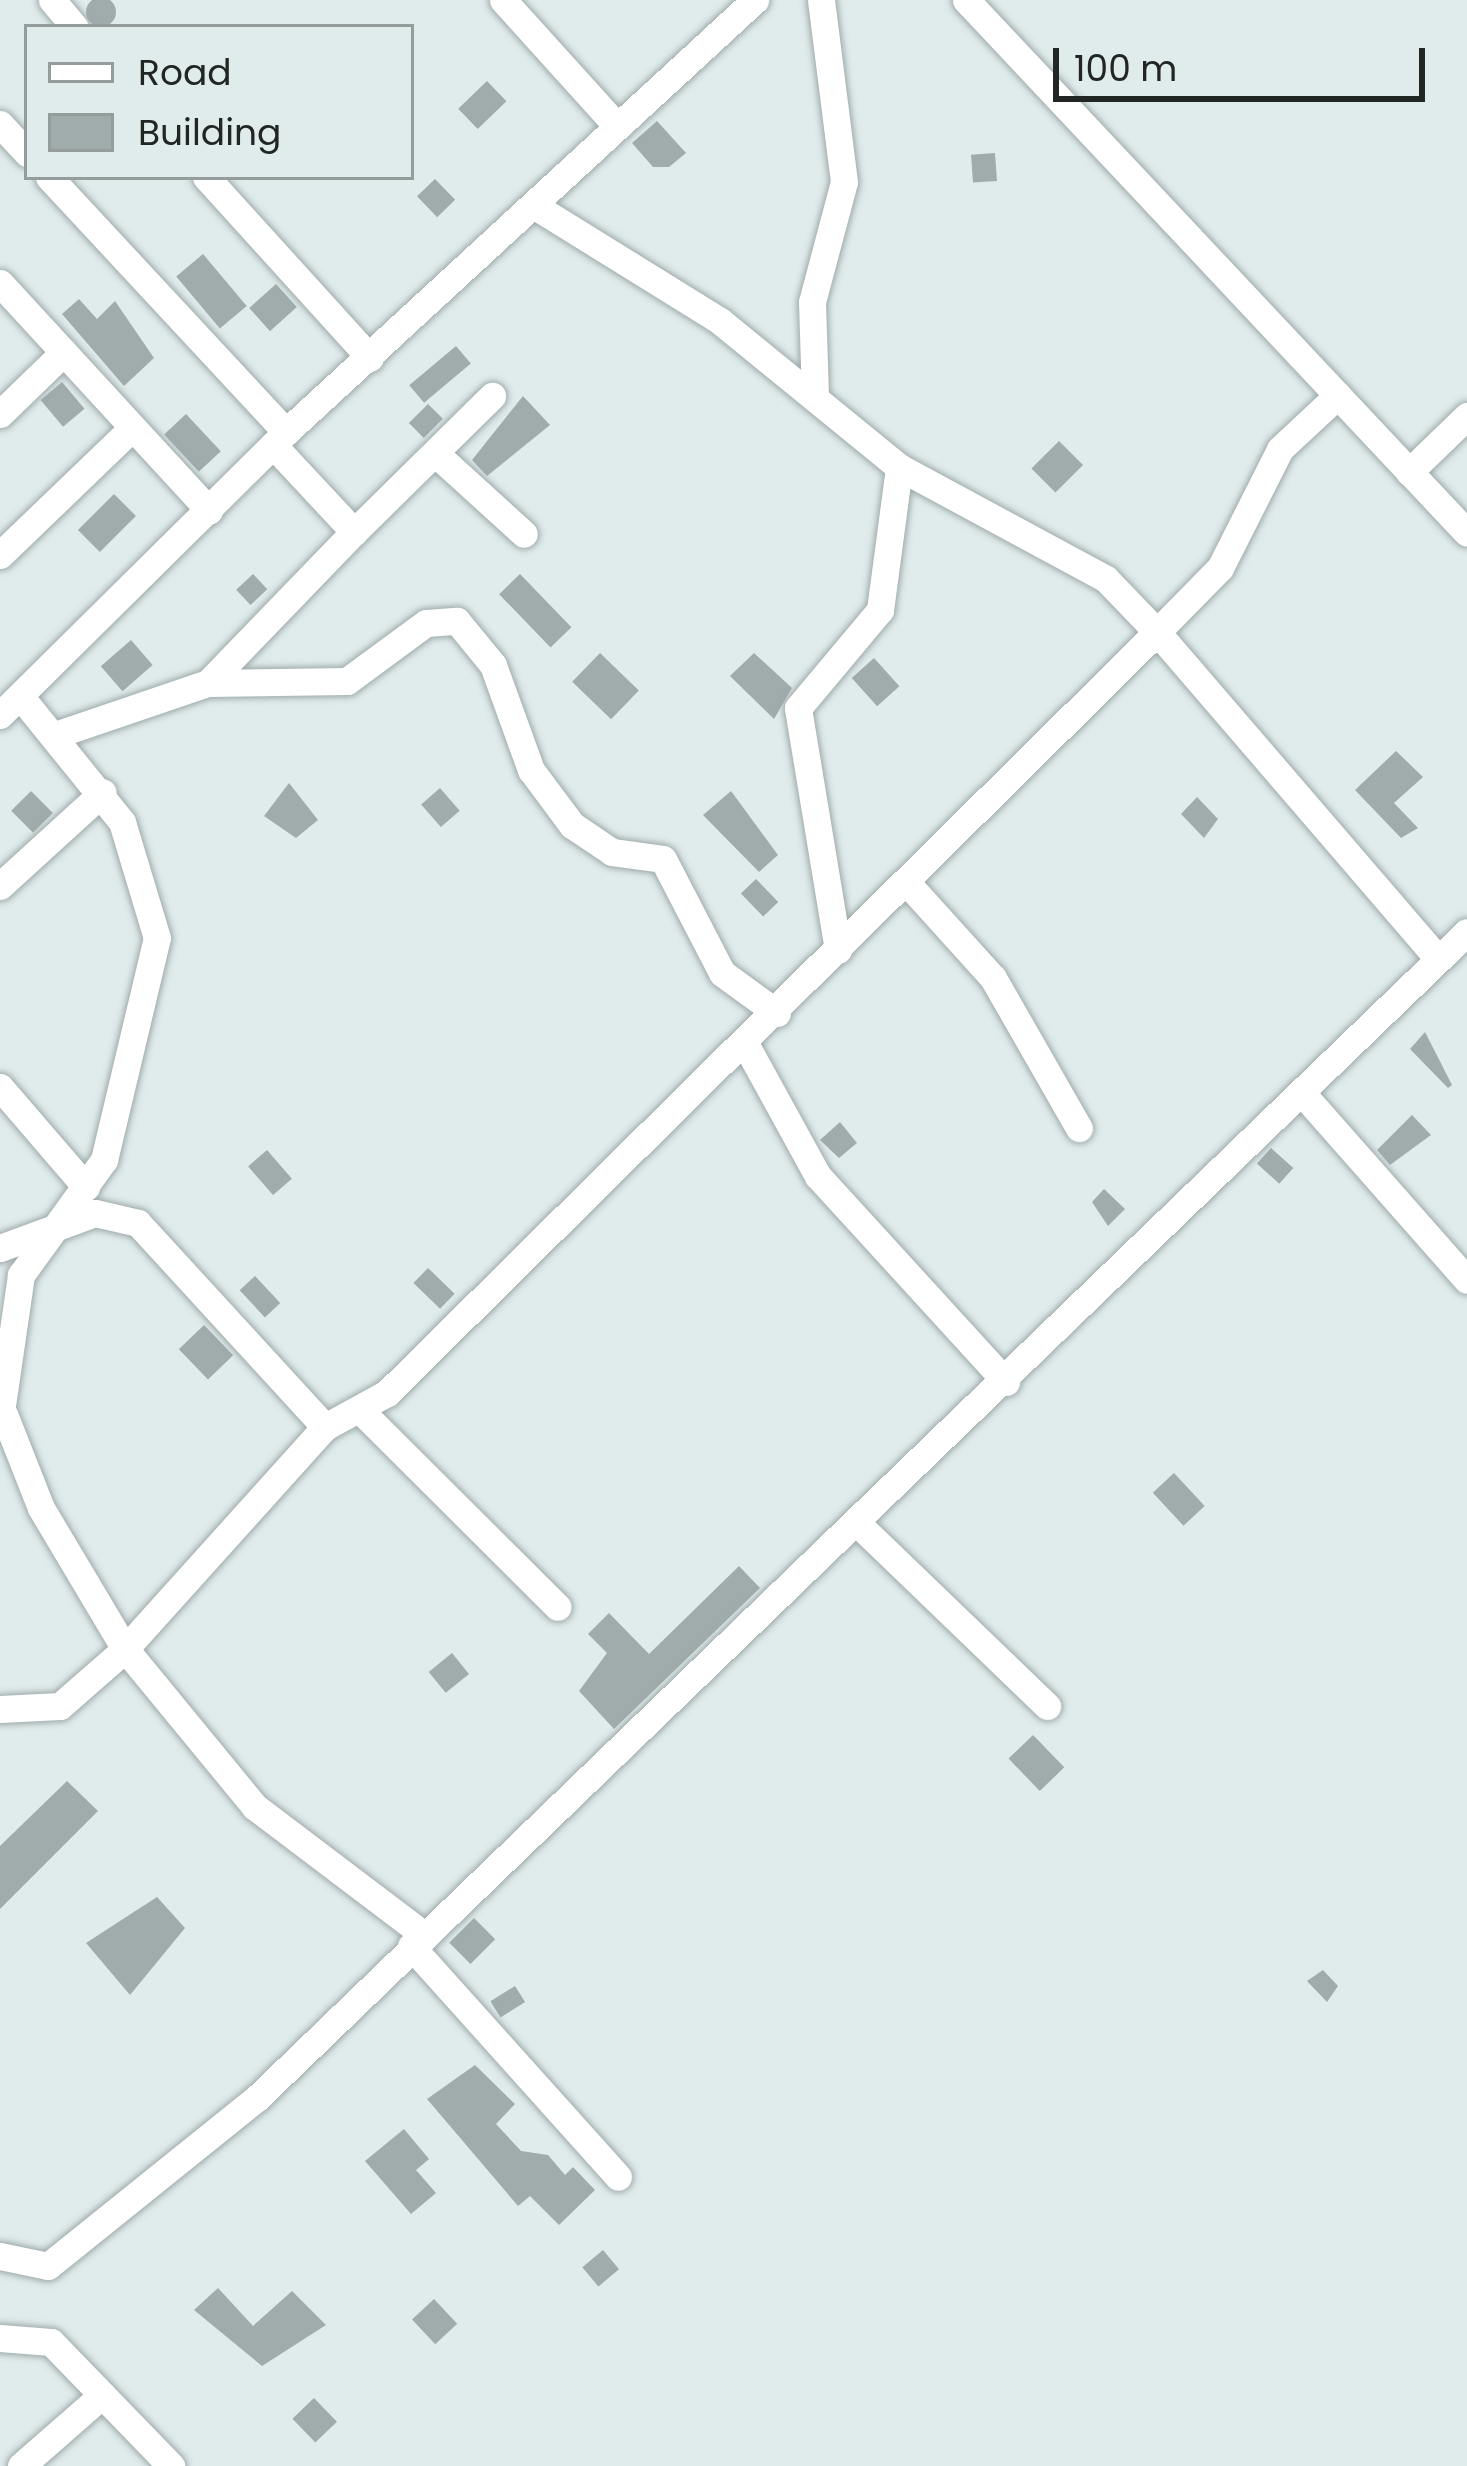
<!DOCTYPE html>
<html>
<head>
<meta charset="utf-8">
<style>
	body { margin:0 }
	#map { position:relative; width:1467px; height:2466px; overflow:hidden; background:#e0ebeb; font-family:Poppins,sans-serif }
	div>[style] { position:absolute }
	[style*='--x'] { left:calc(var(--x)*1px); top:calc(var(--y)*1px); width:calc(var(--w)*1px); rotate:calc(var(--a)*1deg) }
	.building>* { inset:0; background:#a0abab; transform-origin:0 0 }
	.round { border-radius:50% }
	.roads { filter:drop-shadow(0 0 3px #a0abab) drop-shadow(0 0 3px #a0abab) }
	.minor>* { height:27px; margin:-13.5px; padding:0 13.5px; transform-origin:13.5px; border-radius:13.5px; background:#fff }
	span { translate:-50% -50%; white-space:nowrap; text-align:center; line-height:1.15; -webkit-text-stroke:9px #e0ebeb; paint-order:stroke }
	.legend { position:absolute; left:24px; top:24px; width:390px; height:156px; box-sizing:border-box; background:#e0ebeb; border:3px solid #949c9c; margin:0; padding:15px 21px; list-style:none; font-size:36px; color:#212625 }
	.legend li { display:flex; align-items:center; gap:24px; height:60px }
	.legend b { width:60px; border:3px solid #949c9c }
	.scale { position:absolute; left:1053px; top:48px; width:372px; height:54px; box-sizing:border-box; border:6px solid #212625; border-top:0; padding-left:15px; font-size:36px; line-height:42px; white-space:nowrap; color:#212625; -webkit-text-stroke:9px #e0ebeb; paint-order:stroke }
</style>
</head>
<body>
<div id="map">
	<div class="building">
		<div class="round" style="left:86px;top:-3px;width:30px;height:30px"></div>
		<div style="left:487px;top:81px;width:28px;height:40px;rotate:46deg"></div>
		<div style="clip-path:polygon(657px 121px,686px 153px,669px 167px,653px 167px,632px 143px)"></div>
		<div style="left:995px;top:153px;width:28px;height:24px;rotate:86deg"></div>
		<div style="left:435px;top:179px;width:29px;height:25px;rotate:46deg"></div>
		<div style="left:203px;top:254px;width:68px;height:35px;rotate:50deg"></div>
		<div style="left:276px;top:284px;width:31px;height:36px;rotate:48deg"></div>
		<div style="clip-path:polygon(79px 299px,97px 319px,115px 301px,154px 358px,124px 386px,62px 314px)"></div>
		<div style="left:456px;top:346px;width:23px;height:61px;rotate:50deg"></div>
		<div style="left:62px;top:382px;width:35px;height:28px;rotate:50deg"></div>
		<div style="clip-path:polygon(523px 396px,550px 425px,487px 476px,472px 460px)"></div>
		<div style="left:428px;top:404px;width:21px;height:27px;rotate:45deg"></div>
		<div style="left:186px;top:414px;width:51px;height:30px;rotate:47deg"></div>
		<div style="left:1059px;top:441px;width:34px;height:39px;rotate:45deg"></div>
		<div style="left:114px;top:494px;width:31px;height:51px;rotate:45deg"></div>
		<div style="left:253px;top:574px;width:21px;height:23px;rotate:47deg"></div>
		<div style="left:520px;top:574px;width:74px;height:29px;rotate:46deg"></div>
		<div style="left:131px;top:640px;width:33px;height:40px;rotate:49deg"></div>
		<div style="left:600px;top:653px;width:54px;height:40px;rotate:44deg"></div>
		<div style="clip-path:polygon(754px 653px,792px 688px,774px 719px,730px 676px)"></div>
		<div style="left:874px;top:658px;width:38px;height:30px;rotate:48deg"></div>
		<div style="clip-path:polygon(1396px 751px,1423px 777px,1394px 803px,1418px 828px,1401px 838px,1355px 790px)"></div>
		<div style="clip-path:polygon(289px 783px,318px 820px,296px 838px,264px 816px)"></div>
		<div style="left:440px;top:788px;width:30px;height:25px;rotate:49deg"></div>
		<div style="left:31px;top:791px;width:31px;height:28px;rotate:45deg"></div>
		<div style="clip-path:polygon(731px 791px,778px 855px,759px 872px,703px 815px)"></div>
		<div style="clip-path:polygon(1197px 797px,1218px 819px,1204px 838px,1181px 814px)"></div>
		<div style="left:756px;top:879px;width:32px;height:21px;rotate:46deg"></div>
		<div style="clip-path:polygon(1425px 1032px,1452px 1085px,1448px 1088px,1410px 1049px)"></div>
		<div style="clip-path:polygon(1412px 1115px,1431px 1135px,1390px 1165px,1377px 1150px)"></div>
		<div style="clip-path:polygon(840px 1122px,857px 1143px,839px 1158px,820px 1140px)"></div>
		<div style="left:1271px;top:1148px;width:30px;height:21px;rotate:42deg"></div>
		<div style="left:267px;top:1150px;width:38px;height:25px;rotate:49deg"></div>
		<div style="clip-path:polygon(1104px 1189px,1125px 1209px,1108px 1226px,1092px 1202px)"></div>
		<div style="left:428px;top:1268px;width:37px;height:21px;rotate:44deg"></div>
		<div style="left:255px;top:1276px;width:37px;height:21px;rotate:47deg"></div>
		<div style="left:204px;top:1325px;width:42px;height:35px;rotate:46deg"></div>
		<div style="left:1174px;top:1473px;width:45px;height:29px;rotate:47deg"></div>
		<div style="clip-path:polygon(739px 1566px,760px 1588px,614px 1729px,579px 1691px,607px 1653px,588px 1634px,609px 1613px,649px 1654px)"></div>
		<div style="left:452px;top:1653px;width:27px;height:30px;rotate:51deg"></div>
		<div style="left:1033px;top:1735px;width:45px;height:34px;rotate:46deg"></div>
		<div style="clip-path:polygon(67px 1781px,98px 1811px,0 1909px,0 1846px)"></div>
		<div style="clip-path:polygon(157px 1897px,185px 1928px,130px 1995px,86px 1943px)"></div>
		<div style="left:474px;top:1918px;width:30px;height:35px;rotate:45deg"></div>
		<div style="clip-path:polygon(1323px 1970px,1338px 1986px,1327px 2002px,1307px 1981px)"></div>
		<div style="left:515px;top:1986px;width:19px;height:29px;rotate:58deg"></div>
		<div style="clip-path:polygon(475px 2065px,515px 2104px,496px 2124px,521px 2151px,548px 2155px,565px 2175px,573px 2167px,595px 2190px,559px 2225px,530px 2196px,518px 2206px,427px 2099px)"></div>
		<div style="clip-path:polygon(404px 2129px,429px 2159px,416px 2170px,436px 2193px,411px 2214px,365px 2161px)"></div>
		<div style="left:603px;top:2250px;width:25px;height:27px;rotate:50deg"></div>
		<div style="clip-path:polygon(218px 2288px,253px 2326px,292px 2291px,326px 2325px,262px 2366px,194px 2310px)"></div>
		<div style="left:434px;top:2299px;width:34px;height:30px;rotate:47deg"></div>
		<div style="left:314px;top:2398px;width:33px;height:30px;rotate:46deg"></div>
	</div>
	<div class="roads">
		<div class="minor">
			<div style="--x:52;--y:0;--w:35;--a:50"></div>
			<div style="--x:503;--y:0;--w:170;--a:47.9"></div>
			<div style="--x:966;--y:0;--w:731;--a:46.77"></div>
			<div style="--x:0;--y:124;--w:40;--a:47"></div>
			<div style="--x:49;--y:177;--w:348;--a:47.1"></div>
			<div style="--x:206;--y:177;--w:244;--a:47.8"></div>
			<div style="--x:538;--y:208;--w:214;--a:31.8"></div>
			<div style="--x:720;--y:321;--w:231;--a:39.2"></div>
			<div style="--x:899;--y:467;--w:235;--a:28.4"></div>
			<div style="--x:1106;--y:579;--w:74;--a:46.1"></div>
			<div style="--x:1157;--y:632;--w:90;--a:-45.5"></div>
			<div style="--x:1220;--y:568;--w:133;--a:-63.2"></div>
			<div style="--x:1280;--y:449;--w:79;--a:-43"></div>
			<div style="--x:0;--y:283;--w:309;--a:47.4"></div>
			<div style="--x:815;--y:397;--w:95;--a:-91.8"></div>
			<div style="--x:812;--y:302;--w:124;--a:-75.1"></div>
			<div style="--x:844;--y:182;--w:183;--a:-97.2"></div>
			<div style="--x:0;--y:414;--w:89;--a:-44.1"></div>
			<div style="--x:273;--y:445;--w:119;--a:47"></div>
			<div style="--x:354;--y:532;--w:194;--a:-44.6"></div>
			<div style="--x:435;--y:453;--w:120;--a:42.3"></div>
			<div style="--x:1409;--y:472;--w:81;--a:-44"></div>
			<div style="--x:0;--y:555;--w:183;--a:-43.9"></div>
			<div style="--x:208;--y:683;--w:210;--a:-46"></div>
			<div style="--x:0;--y:715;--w:402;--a:-44.7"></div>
			<div style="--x:286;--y:432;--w:638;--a:-42.65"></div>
			<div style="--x:55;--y:735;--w:162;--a:-18.8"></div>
			<div style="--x:208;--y:683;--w:139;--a:-0.8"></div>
			<div style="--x:347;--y:681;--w:98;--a:-36.3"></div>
			<div style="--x:426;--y:623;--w:31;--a:-4"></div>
			<div style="--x:457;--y:621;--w:57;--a:50.7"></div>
			<div style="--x:493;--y:665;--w:112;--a:70.1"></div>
			<div style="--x:531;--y:770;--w:69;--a:53.3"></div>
			<div style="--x:572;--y:825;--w:48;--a:34"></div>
			<div style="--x:612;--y:852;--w:51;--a:7.8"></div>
			<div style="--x:663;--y:859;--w:128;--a:62.6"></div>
			<div style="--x:722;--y:973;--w:68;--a:36"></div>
			<div style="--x:909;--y:885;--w:125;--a:47.9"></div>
			<div style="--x:993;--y:978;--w:173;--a:60.2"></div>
			<div style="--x:0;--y:886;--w:139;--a:-42.4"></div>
			<div style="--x:838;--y:950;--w:245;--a:-99.4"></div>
			<div style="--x:798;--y:708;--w:128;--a:-50.1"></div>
			<div style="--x:880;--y:610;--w:144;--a:-82.4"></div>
			<div style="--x:747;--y:1047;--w:147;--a:61.2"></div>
			<div style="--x:818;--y:1176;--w:279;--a:47.6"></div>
			<div style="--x:0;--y:1087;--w:132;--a:49.3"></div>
			<div style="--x:1302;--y:1093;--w:249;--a:48.6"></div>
			<div style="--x:0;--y:1248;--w:101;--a:-20.2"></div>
			<div style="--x:95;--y:1213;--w:44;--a:13.1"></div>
			<div style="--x:138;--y:1223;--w:277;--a:47.5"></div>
			<div style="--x:362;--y:1412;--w:276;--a:44.9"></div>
			<div style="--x:0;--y:1419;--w:146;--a:-81.7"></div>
			<div style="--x:21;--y:1275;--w:142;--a:-54.2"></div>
			<div style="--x:104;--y:1160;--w:228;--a:-76.6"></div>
			<div style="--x:157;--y:938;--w:121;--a:-106.8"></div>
			<div style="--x:122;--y:822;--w:162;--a:-129"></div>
			<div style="--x:857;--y:1523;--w:264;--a:43.9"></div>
			<div style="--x:0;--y:1709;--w:60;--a:-2.9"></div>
			<div style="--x:60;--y:1706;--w:86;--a:-41.2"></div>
			<div style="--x:125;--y:1649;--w:164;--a:-120.8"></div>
			<div style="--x:41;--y:1508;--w:101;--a:-111.5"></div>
			<div style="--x:423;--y:1934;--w:211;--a:-142.9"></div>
			<div style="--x:255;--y:1807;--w:205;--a:-129.4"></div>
			<div style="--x:125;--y:1649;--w:299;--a:-48"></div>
			<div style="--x:325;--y:1427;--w:71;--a:-28.7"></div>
			<div style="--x:387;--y:1393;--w:1083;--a:-44.66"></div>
			<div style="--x:1157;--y:632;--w:431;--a:49.3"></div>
			<div style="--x:411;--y:1946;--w:310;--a:48.1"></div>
			<div style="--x:0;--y:2256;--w:49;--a:11.8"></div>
			<div style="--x:48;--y:2266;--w:268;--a:-38.8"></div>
			<div style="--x:257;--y:2098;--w:1680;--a:-43.94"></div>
			<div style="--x:0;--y:2338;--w:51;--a:4.5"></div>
			<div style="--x:51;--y:2342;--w:173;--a:45.9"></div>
			<div style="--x:21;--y:2466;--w:108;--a:-41.2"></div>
		</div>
	</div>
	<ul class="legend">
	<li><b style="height:15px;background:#fff"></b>Road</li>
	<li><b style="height:33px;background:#a0abab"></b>Building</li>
	</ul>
	<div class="scale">100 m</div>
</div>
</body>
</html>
